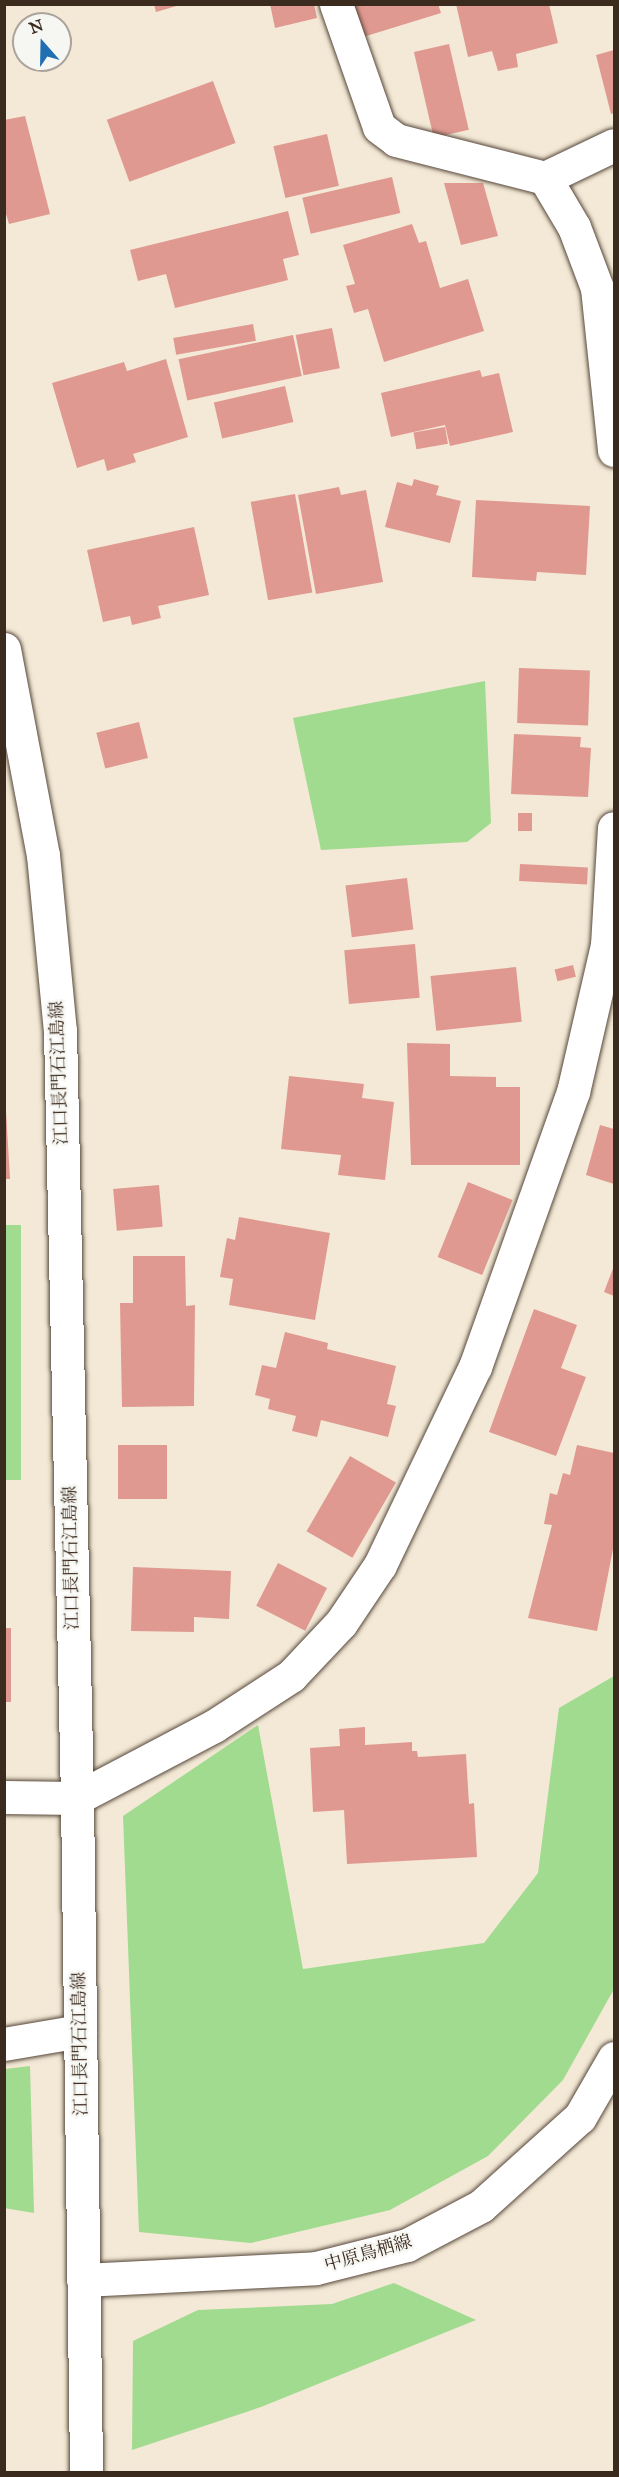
<!DOCTYPE html>
<html>
<head>
<meta charset="utf-8">
<style>
	body { margin:0 }
	#map { position:relative; width:619px; height:2477px; overflow:hidden; background:#f3e9d6; font-family:"IM FELL Great Primer","Noto Serif JP",serif }
	div>[style] { position:absolute }
	[style*='--x'] { left:calc(var(--x)*1px); top:calc(var(--y)*1px); width:calc(var(--w)*1px); rotate:calc(var(--a)*1deg) }
	.green>* { inset:0; background:#a0db8f; transform-origin:0 0 }
	.building>* { inset:0; background:#e09991; transform-origin:0 0 }
	.roads { filter:drop-shadow(0 0 2px #57473a) drop-shadow(0 0 2px #57473a) }
	.minor>* { height:33px; margin:-16.5px; padding:0 16.5px; transform-origin:16.5px; border-radius:16.5px; background:#fff }
	.major>* { height:33px; margin:-16.5px; padding:0 16.5px; transform-origin:16.5px; border-radius:16.5px; background:#fff }
	span { translate:-50% -50%; white-space:nowrap; text-align:center; line-height:1.15; -webkit-text-stroke:4.5px #f6f6f2; paint-order:stroke }
	.street-label { font-size:18px; color:#3b2a1e }
	.frame { position:absolute; inset:0; border:6px solid #3b2a1e; pointer-events:none }
	.north { position:absolute; left:12px; top:12px; width:60px; height:60px; box-sizing:border-box; background:#f6f6f2; border:2px solid #aba49d; border-radius:50%; rotate:340deg; font-size:16px; font-weight:700; line-height:24px; text-align:center; color:#3b2a1e }
	.north::after { content:''; display:block; margin:auto; width:21px; height:27px; background:#1f6fb2; clip-path:polygon(50% 0,100% 100%,50% 72%,0 100%) }
</style>
</head>
<body>
<div id="map">
	<div class="green">
		<div style="clip-path:polygon(485px 681px,491px 823px,467px 842px,321px 850px,293px 718px)"></div>
		<div style="left:21px;top:1225px;width:255px;height:16px;rotate:90deg"></div>
		<div style="clip-path:polygon(614px 1676px,614px 1989px,563px 2080px,488px 2156px,390px 2210px,251px 2243px,139px 2232px,123px 1816px,258px 1725px,303px 1969px,484px 1943px,538px 1873px,559px 1708px)"></div>
		<div style="clip-path:polygon(30px 2066px,34px 2213px,4px 2208px,5px 2069px)"></div>
		<div style="clip-path:polygon(394px 2283px,476px 2320px,261px 2407px,132px 2450px,133px 2341px,198px 2310px,332px 2304px)"></div>
	</div>
	<div class="building">
		<div style="clip-path:polygon(154px 4px,180px 4px,180px 5px,156px 12px)"></div>
		<div style="clip-path:polygon(270px 4px,314px 4px,317px 18px,275px 28px)"></div>
		<div style="clip-path:polygon(353px 4px,438px 4px,441px 13px,363px 37px)"></div>
		<div style="clip-path:polygon(456px 4px,549px 4px,558px 43px,516px 54px,518px 67px,498px 71px,492px 51px,468px 57px)"></div>
		<div style="left:449px;top:44px;width:88px;height:36px;rotate:77deg"></div>
		<div style="clip-path:polygon(614px 50px,614px 113px,611px 114px,596px 55px)"></div>
		<div style="left:213px;top:81px;width:66px;height:113px;rotate:70deg"></div>
		<div style="clip-path:polygon(25px 116px,50px 214px,9px 224px,4px 207px,4px 120px)"></div>
		<div style="left:327px;top:134px;width:53px;height:55px;rotate:77deg"></div>
		<div style="left:392px;top:177px;width:37px;height:92px;rotate:77deg"></div>
		<div style="clip-path:polygon(444px 183px,483px 183px,498px 236px,461px 245px)"></div>
		<div style="clip-path:polygon(288px 211px,299px 255px,283px 259px,288px 280px,175px 308px,166px 274px,138px 281px,130px 250px)"></div>
		<div style="clip-path:polygon(412px 224px,419px 243px,426px 241px,440px 288px,468px 279px,484px 331px,384px 362px,368px 309px,354px 313px,346px 286px,355px 284px,343px 245px)"></div>
		<div style="left:253px;top:324px;width:17px;height:81px;rotate:80deg"></div>
		<div style="left:332px;top:328px;width:41px;height:37px;rotate:79deg"></div>
		<div style="left:293px;top:335px;width:42px;height:117px;rotate:78deg"></div>
		<div style="clip-path:polygon(166px 359px,188px 437px,133px 454px,136px 462px,107px 471px,104px 459px,77px 468px,52px 383px,124px 362px,127px 371px)"></div>
		<div style="clip-path:polygon(480px 370px,482px 377px,499px 373px,513px 432px,450px 446px,445px 425px,391px 437px,381px 393px)"></div>
		<div style="left:285px;top:386px;width:37px;height:73px;rotate:77deg"></div>
		<div style="left:445px;top:427px;width:17px;height:32px;rotate:80deg"></div>
		<div style="clip-path:polygon(414px 479px,439px 486px,436px 495px,461px 501px,450px 543px,385px 527px,397px 482px,412px 486px)"></div>
		<div style="clip-path:polygon(339px 487px,341px 495px,366px 490px,383px 582px,316px 594px,298px 495px)"></div>
		<div style="left:295px;top:494px;width:100px;height:45px;rotate:80deg"></div>
		<div style="clip-path:polygon(476px 500px,590px 506px,586px 575px,537px 572px,536px 581px,472px 577px)"></div>
		<div style="clip-path:polygon(194px 527px,209px 595px,158px 606px,161px 618px,132px 625px,130px 616px,103px 622px,87px 550px)"></div>
		<div style="left:519px;top:668px;width:71px;height:55px;rotate:2deg"></div>
		<div style="left:139px;top:722px;width:37px;height:44px;rotate:76deg"></div>
		<div style="clip-path:polygon(514px 734px,581px 737px,580px 747px,591px 748px,588px 797px,511px 794px)"></div>
		<div style="left:518px;top:813px;width:14px;height:18px"></div>
		<div style="left:520px;top:864px;width:68px;height:17px;rotate:3deg"></div>
		<div style="left:407px;top:878px;width:52px;height:62px;rotate:83deg"></div>
		<div style="left:415px;top:944px;width:54px;height:71px;rotate:85deg"></div>
		<div style="left:573px;top:965px;width:12px;height:19px;rotate:76deg"></div>
		<div style="left:516px;top:967px;width:55px;height:86px;rotate:84deg"></div>
		<div style="clip-path:polygon(407px 1043px,450px 1044px,450px 1076px,496px 1077px,496px 1087px,520px 1087px,520px 1165px,411px 1165px)"></div>
		<div style="clip-path:polygon(4px 1076px,10px 1179px,4px 1179px)"></div>
		<div style="clip-path:polygon(289px 1076px,364px 1084px,362px 1098px,394px 1102px,385px 1180px,338px 1175px,341px 1155px,281px 1149px)"></div>
		<div style="clip-path:polygon(600px 1125px,614px 1129px,614px 1184px,586px 1175px)"></div>
		<div style="left:468px;top:1182px;width:48px;height:81px;rotate:22deg"></div>
		<div style="left:159px;top:1185px;width:42px;height:46px;rotate:85deg"></div>
		<div style="clip-path:polygon(239px 1217px,330px 1233px,315px 1320px,229px 1305px,233px 1279px,220px 1277px,227px 1238px,235px 1240px)"></div>
		<div style="clip-path:polygon(133px 1256px,185px 1256px,186px 1306px,195px 1305px,194px 1406px,122px 1407px,120px 1303px,133px 1303px)"></div>
		<div style="clip-path:polygon(614px 1266px,614px 1296px,604px 1292px)"></div>
		<div style="clip-path:polygon(534px 1309px,577px 1325px,561px 1368px,586px 1377px,556px 1456px,489px 1432px)"></div>
		<div style="clip-path:polygon(285px 1332px,328px 1343px,327px 1349px,396px 1366px,387px 1404px,396px 1406px,388px 1437px,321px 1420px,317px 1437px,292px 1431px,296px 1416px,268px 1409px,270px 1399px,255px 1395px,262px 1365px,276px 1368px)"></div>
		<div style="left:118px;top:1445px;width:49px;height:54px"></div>
		<div style="clip-path:polygon(577px 1445px,614px 1453px,614px 1544px,597px 1631px,528px 1618px,552px 1525px,544px 1524px,550px 1493px,557px 1495px,563px 1473px,570px 1475px)"></div>
		<div style="left:350px;top:1456px;width:53px;height:87px;rotate:30deg"></div>
		<div style="left:278px;top:1563px;width:55px;height:48px;rotate:27deg"></div>
		<div style="clip-path:polygon(133px 1567px,231px 1571px,229px 1619px,194px 1617px,194px 1632px,131px 1631px)"></div>
		<div style="left:4px;top:1628px;width:7px;height:74px"></div>
		<div style="clip-path:polygon(365px 1727px,365px 1745px,412px 1742px,412px 1751px,417px 1751px,418px 1757px,466px 1754px,469px 1804px,474px 1803px,477px 1857px,347px 1864px,344px 1810px,313px 1812px,310px 1748px,340px 1746px,339px 1729px)"></div>
	</div>
	<div class="roads">
		<div class="minor">
			<div style="--x:336;--y:4;--w:130;--a:70.7"></div>
			<div style="--x:379;--y:127;--w:21;--a:37"></div>
			<div style="--x:396;--y:140;--w:154;--a:14.3"></div>
			<div style="--x:545;--y:178;--w:76;--a:-25.6"></div>
			<div style="--x:545;--y:178;--w:57;--a:59.4"></div>
			<div style="--x:574;--y:227;--w:65;--a:69.3"></div>
			<div style="--x:597;--y:288;--w:163;--a:84"></div>
			<div style="--x:4;--y:1797;--w:73;--a:0.8"></div>
			<div style="--x:77;--y:1798;--w:155;--a:-27.7"></div>
			<div style="--x:214;--y:1726;--w:92;--a:-33"></div>
			<div style="--x:291;--y:1676;--w:73;--a:-46.7"></div>
			<div style="--x:341;--y:1623;--w:70;--a:-56.1"></div>
			<div style="--x:380;--y:1565;--w:220;--a:-64.4"></div>
			<div style="--x:475;--y:1367;--w:292;--a:-70.4"></div>
			<div style="--x:573;--y:1092;--w:151;--a:-77"></div>
			<div style="--x:607;--y:945;--w:117;--a:-86.6"></div>
			<div style="--x:4;--y:2044;--w:77;--a:-9.7"></div>
		</div>
		<div class="major">
			<div style="--x:4;--y:649;--w:210;--a:79.3"></div>
			<div style="--x:43;--y:855;--w:177;--a:84.5"></div>
			<div style="--x:60;--y:1031;--w:767;--a:88.73"></div>
			<div style="--x:77;--y:1798;--w:674;--a:89.23"></div>
			<div style="--x:83;--y:2280;--w:233;--a:-2.9"></div>
			<div style="--x:316;--y:2268;--w:94;--a:-14.2"></div>
			<div style="--x:407;--y:2245;--w:84;--a:-27.8"></div>
			<div style="--x:481;--y:2206;--w:133;--a:-42"></div>
			<div style="--x:580;--y:2117;--w:68;--a:-60"></div>
		</div>
	</div>
	<div class="street-label">
		<span style="left:59px;top:1073px;rotate:-92deg">江口長門石江島線</span>
		<span style="left:71px;top:1558px;rotate:-91deg">江口長門石江島線</span>
		<span style="left:80px;top:2044px;rotate:-91deg">江口長門石江島線</span>
		<span style="left:368px;top:2253px;rotate:-16deg">中原鳥栖線</span>
	</div>
	<div class="frame"></div>
	<div class="north">N</div>
</div>
</body>
</html>
